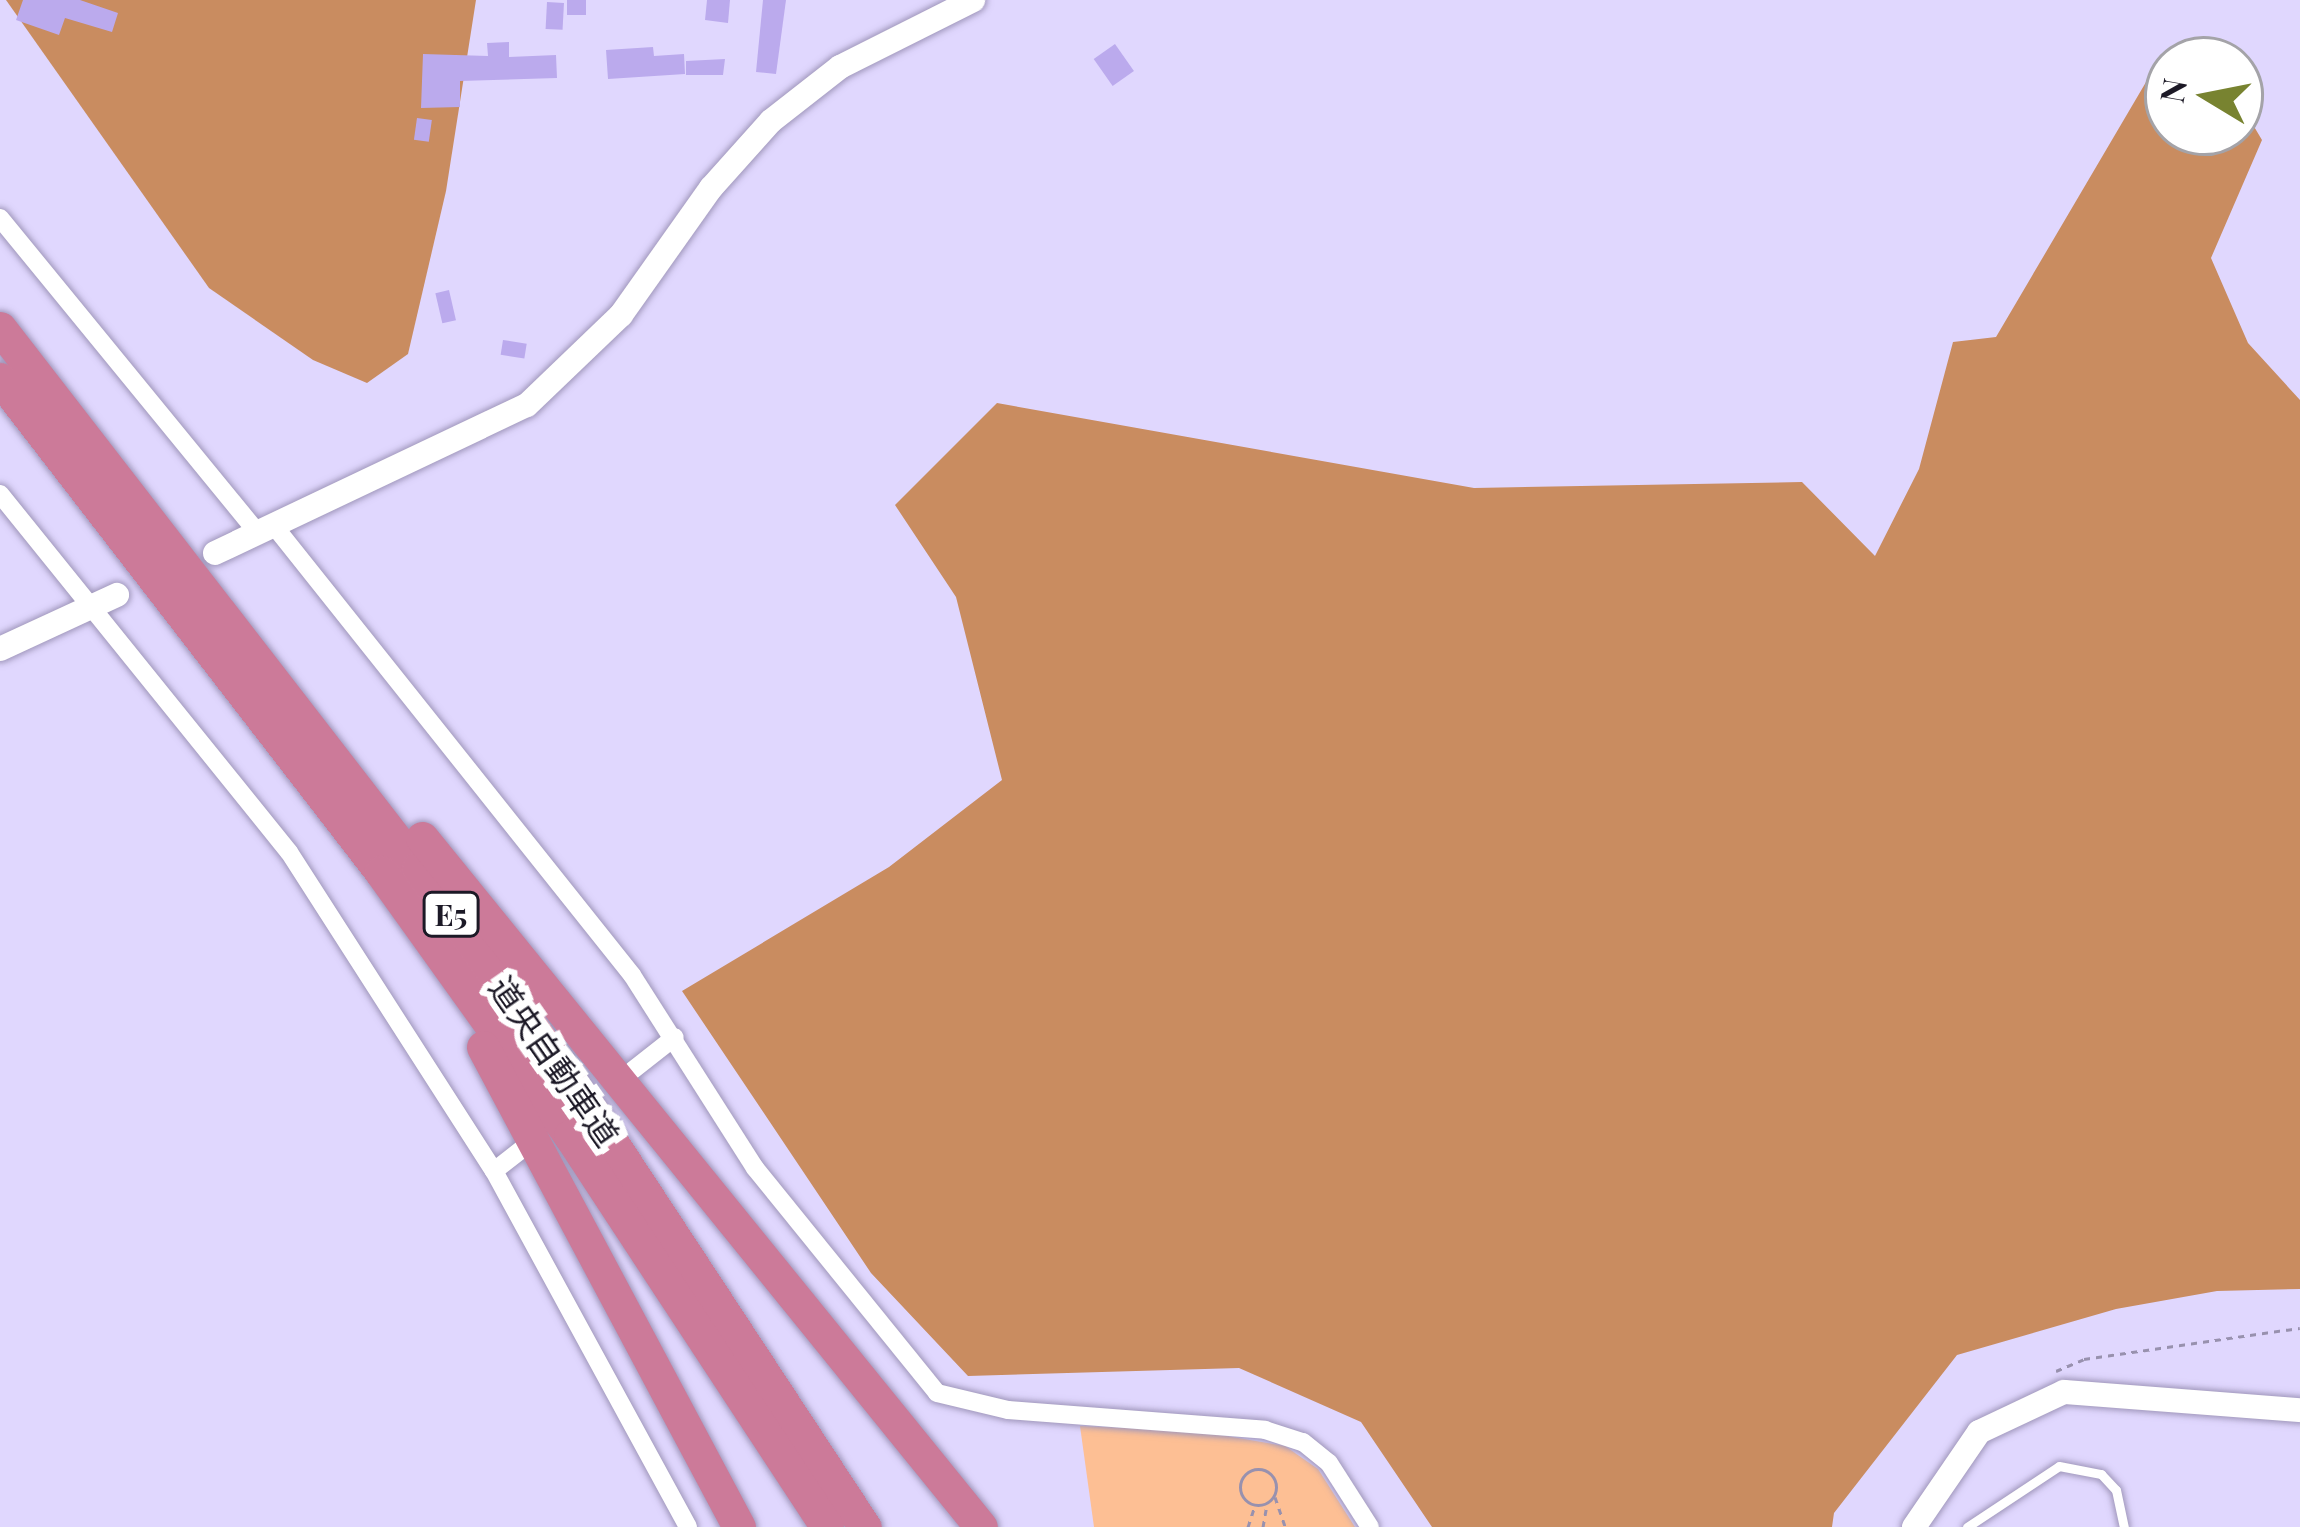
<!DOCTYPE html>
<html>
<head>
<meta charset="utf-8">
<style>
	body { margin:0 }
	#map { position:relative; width:2300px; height:1527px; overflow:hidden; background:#e0d7fe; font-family:"Playfair Display","Noto Sans JP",serif }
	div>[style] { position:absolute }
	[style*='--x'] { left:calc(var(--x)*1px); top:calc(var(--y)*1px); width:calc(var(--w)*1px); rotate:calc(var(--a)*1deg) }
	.green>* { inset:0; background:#fdbf94 }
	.forest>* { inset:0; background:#c98c60 }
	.building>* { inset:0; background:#bbaaed; transform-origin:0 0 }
	.path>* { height:3px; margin-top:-1.5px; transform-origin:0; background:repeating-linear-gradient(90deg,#9891ae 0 6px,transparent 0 12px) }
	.path>.ring { margin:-1.5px; padding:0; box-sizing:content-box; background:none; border:3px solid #9891ae; border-radius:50% }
	.roads { filter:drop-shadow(0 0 3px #a097bb) drop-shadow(0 0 3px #a097bb) }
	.lane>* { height:9px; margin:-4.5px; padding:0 4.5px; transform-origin:4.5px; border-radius:4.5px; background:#fff }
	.street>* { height:18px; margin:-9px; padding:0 9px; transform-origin:9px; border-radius:9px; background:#fff }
	.secondary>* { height:24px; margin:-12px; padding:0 12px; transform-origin:12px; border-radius:12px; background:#fff }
	.highway>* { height:33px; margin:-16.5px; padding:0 16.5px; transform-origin:16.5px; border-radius:16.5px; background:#cc7a99 }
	span { translate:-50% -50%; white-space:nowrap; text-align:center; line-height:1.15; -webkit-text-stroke:12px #fff; paint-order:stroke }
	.shield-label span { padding:3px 9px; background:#fff; border:3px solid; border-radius:9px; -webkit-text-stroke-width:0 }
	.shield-label { font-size:30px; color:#1c1926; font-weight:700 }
	.street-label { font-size:33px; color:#1c1926 }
	.north { position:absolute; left:2144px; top:36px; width:120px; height:120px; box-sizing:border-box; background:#fff; border:3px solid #a4a3a8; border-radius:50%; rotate:280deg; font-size:33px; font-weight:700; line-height:48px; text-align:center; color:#1c1926 }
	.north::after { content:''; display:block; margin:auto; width:42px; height:54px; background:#788330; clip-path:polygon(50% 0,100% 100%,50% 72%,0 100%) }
</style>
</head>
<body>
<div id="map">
	<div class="green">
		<div style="clip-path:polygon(1080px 1426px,1197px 1431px,1285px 1446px,1318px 1469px,1355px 1527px,1094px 1527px)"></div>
	</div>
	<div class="forest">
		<div style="clip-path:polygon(6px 0,476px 0,446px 191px,408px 354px,367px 383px,313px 360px,209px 288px)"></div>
		<div style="clip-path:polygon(2212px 54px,2215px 60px,2168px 60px,2168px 132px,2240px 132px,2240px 103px,2262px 140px,2211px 258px,2248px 343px,2300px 400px,2300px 1289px,2217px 1291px,2116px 1309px,1957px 1355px,1834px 1513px,1832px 1527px,1432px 1527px,1361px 1422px,1239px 1368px,968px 1376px,871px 1273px,682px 991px,889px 867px,1002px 780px,956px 597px,895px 505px,997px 403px,1474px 488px,1802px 482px,1875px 556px,1919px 469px,1953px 342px,1996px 337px,2159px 60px)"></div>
	</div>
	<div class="building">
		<div style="clip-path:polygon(23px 0,80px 0,118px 13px,112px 32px,65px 18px,59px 35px,16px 20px)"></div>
		<div style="left:567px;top:0;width:19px;height:15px"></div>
		<div style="clip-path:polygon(707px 0,730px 0,728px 23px,705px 20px)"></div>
		<div style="clip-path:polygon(763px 0,786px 0,776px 74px,756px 72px)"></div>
		<div style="left:547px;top:2px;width:17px;height:27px;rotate:3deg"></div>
		<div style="clip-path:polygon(509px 42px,509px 57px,556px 55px,557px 78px,460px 81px,460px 107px,421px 108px,423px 54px,488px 56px,487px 43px)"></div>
		<div style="left:1115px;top:44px;width:33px;height:26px;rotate:55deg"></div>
		<div style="clip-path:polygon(653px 47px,654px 56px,684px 54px,685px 74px,608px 79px,606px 50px)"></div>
		<div style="clip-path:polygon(725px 59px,723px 75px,686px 75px,686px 61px)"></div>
		<div style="left:417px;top:118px;width:15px;height:22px;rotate:8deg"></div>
		<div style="left:449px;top:290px;width:31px;height:14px;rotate:77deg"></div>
		<div style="left:503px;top:340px;width:24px;height:15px;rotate:9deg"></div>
	</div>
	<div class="path">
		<div style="--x:2056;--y:1371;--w:30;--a:-23"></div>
		<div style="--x:2084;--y:1359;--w:218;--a:-8.2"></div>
		<div class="ring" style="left:1240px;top:1469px;width:33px;height:33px"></div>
		<div style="--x:1275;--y:1497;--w:31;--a:71"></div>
		<div style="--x:1248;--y:1527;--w:22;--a:-72"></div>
		<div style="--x:1263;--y:1527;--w:22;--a:-80"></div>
	</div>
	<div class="roads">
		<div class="lane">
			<div style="--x:1967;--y:1527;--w:110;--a:-33.5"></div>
			<div style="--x:2059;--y:1466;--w:43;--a:10.8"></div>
			<div style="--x:2101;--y:1474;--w:22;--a:47"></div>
			<div style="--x:2116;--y:1490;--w:38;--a:78"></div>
		</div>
		<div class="street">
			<div style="--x:0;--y:218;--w:409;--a:50.7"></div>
			<div style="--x:0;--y:494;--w:460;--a:51.1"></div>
			<div style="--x:289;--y:852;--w:379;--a:57.3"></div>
			<div style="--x:494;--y:1171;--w:405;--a:61.4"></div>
			<div style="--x:275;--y:527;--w:573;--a:51.45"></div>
			<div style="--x:632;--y:975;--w:229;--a:57.5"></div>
			<div style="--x:755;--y:1168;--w:289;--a:51"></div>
			<div style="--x:937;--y:1393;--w:73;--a:13.5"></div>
			<div style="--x:1008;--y:1410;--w:258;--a:4.4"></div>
			<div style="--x:1265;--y:1430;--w:40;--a:18"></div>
			<div style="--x:1303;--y:1442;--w:33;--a:39"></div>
			<div style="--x:1329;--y:1463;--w:76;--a:57.4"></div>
			<div style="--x:633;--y:1070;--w:53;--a:-38.2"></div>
			<div style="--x:494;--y:1171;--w:36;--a:-38"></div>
		</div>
		<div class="secondary">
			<div style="--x:215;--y:553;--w:345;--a:-25.4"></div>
			<div style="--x:527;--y:405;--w:130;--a:-43.8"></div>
			<div style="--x:621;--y:315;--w:156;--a:-54.7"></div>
			<div style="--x:711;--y:188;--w:90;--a:-48.2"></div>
			<div style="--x:771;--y:121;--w:88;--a:-38"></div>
			<div style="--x:840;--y:67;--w:149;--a:-26.7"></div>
			<div style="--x:0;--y:649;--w:129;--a:-24.8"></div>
			<div style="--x:1914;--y:1527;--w:115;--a:-55.6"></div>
			<div style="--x:1979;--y:1432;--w:94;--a:-25.2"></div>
			<div style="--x:2064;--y:1392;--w:237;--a:4.4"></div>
		</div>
		<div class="highway">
			<div style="--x:0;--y:328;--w:683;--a:52.26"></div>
			<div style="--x:418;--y:868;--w:303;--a:54.5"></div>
			<div style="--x:594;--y:1115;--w:493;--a:56.7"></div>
			<div style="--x:0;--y:379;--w:623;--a:52.3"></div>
			<div style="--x:381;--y:872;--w:325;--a:54.4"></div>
			<div style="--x:570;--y:1136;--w:468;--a:56.7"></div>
			<div style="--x:422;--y:838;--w:887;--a:50.95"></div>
			<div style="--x:483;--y:1047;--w:544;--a:61.93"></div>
		</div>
	</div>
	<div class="shield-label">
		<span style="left:451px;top:914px">E5</span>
	</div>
	<div class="street-label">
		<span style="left:555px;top:1061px;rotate:55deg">道央自動車道</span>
	</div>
	<div class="north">N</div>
</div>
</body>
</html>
